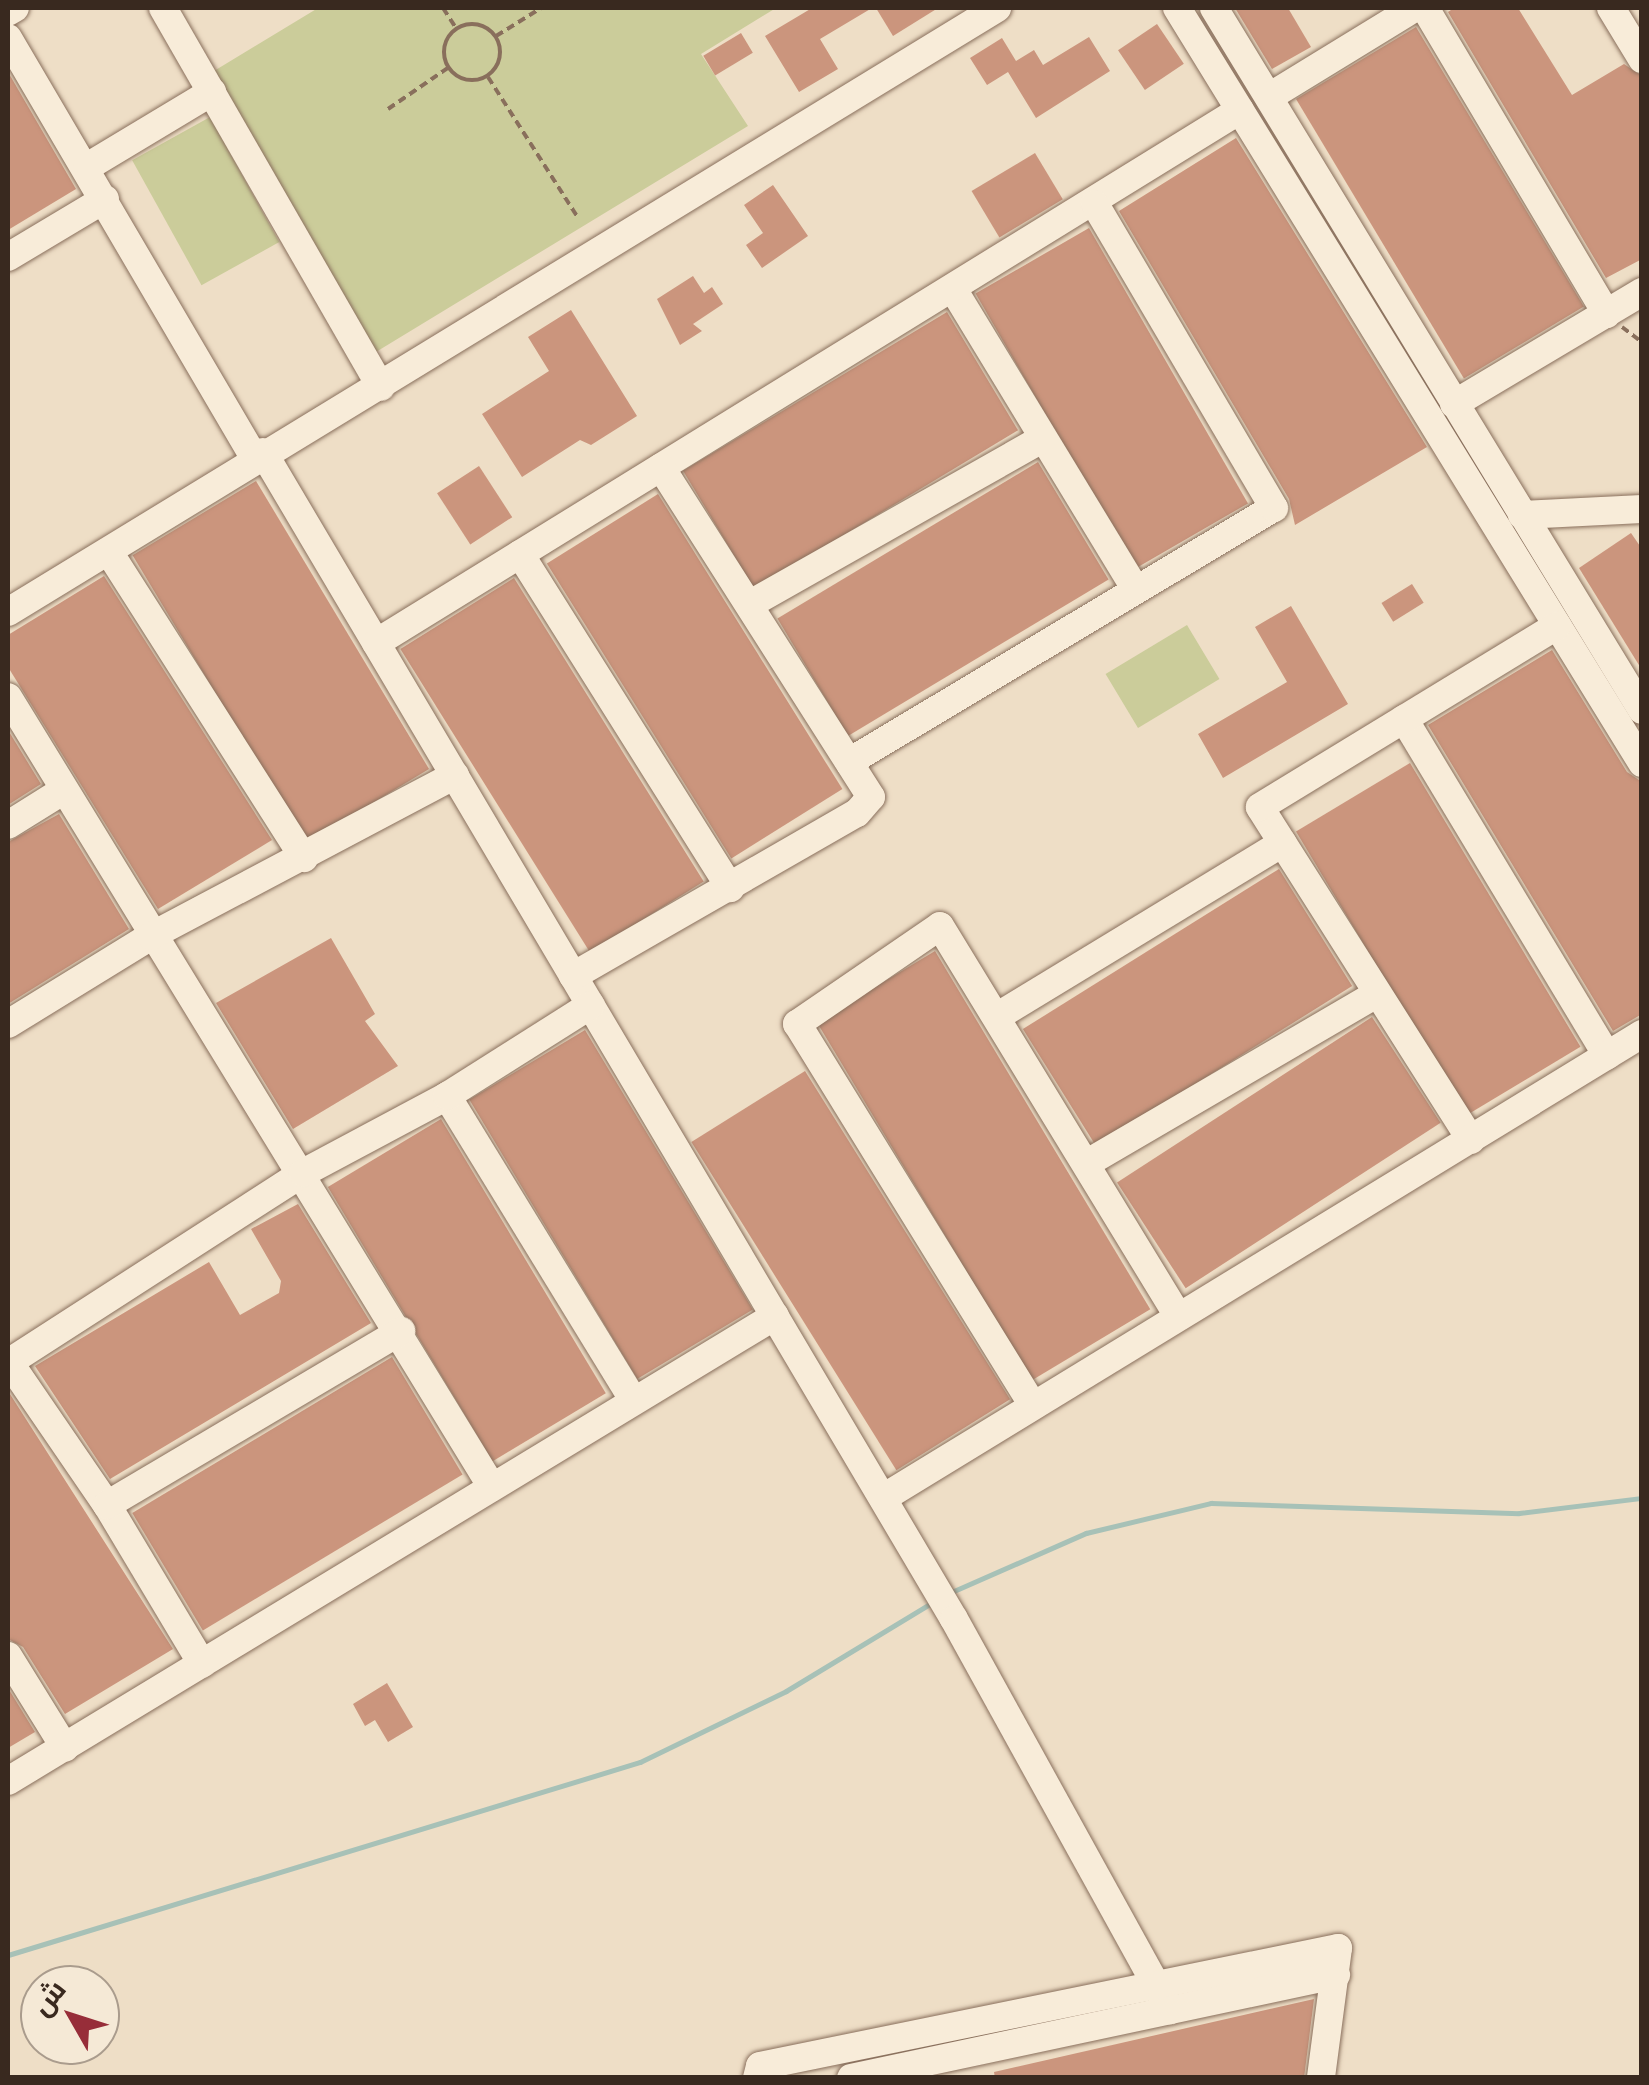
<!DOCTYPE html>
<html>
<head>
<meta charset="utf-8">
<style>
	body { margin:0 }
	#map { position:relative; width:1649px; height:2085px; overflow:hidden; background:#eedec6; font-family:"Source Serif 4",Cairo,serif }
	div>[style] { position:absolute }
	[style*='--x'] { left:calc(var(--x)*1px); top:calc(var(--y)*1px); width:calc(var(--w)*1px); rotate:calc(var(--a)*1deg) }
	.green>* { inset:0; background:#cbcc9a; transform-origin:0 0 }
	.stream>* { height:5px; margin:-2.5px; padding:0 2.5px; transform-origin:2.5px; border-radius:2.5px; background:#a7c1b7 }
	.building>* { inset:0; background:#cb957d; transform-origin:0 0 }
	.path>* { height:4px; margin-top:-2px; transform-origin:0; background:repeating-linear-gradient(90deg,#896f5c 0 8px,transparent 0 13px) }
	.path>.ring { margin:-2px; padding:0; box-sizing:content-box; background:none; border:4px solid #896f5c; border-radius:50% }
	.roads { filter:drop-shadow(0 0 2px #896f5c) drop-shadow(0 0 2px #896f5c) }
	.minor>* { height:28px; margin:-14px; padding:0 14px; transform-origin:14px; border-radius:14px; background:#f8ecd9 }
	span { translate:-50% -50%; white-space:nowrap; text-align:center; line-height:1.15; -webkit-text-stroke:10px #f5e9d6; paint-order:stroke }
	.frame { position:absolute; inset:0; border:10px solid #39291f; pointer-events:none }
	.north { position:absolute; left:20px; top:1965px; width:100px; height:100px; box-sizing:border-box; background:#f5e9d6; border:2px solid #aa9c8d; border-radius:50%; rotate:309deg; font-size:28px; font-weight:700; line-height:40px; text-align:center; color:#39291f }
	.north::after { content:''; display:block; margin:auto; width:35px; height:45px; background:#972d39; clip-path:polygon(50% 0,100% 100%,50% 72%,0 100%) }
</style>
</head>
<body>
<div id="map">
	<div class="green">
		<div style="clip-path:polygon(318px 8px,776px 8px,701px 54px,748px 126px,371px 355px,214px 71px)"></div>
		<div style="left:210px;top:117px;width:143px;height:89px;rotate:61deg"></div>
		<div style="left:1187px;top:625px;width:63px;height:95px;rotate:59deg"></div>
	</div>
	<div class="stream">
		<div style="--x:947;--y:1594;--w:152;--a:-23.7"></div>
		<div style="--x:1086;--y:1533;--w:129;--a:-13.5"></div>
		<div style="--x:1211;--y:1503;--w:308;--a:1.9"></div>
		<div style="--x:1519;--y:1513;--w:124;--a:-7"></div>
		<div style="--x:8;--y:1955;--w:661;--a:-16.98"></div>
		<div style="--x:640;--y:1762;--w:162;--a:-25.9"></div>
		<div style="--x:786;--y:1691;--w:172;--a:-31.2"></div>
	</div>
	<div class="building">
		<div style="clip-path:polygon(812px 8px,872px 8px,820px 39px,838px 69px,799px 92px,765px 36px)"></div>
		<div style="clip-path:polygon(876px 8px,938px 8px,893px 36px)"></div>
		<div style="clip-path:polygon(1235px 8px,1288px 8px,1311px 47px,1272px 69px)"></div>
		<div style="clip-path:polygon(1454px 8px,1518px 8px,1572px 95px,1624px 64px,1642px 76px,1642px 259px,1606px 278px,1448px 12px)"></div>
		<div style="left:1157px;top:24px;width:48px;height:47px;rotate:56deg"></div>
		<div style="left:1416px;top:27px;width:326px;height:140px;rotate:59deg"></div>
		<div style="left:741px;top:33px;width:23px;height:44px;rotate:59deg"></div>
		<div style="clip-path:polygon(1089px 37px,1110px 71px,1036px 118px,1008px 72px,987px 85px,970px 58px,1002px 38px,1016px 61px,1034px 50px,1043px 65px)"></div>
		<div style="clip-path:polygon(8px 72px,76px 189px,8px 230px)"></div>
		<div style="clip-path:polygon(1236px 138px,1427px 447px,1295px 525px,1289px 499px,1119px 211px)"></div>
		<div style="left:1035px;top:153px;width:54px;height:74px;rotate:59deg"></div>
		<div style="clip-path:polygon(773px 185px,808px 236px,762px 268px,746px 245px,763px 233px,744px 205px)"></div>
		<div style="left:1089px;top:228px;width:318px;height:131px;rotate:60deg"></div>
		<div style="clip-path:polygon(693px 276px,704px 293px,712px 287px,723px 304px,693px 324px,702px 331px,680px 345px,657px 299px)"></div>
		<div style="clip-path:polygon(571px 310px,637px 416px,591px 445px,580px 440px,522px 477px,482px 414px,549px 371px,528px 337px)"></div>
		<div style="left:947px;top:312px;width:138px;height:308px;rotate:59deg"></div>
		<div style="left:1038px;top:462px;width:137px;height:304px;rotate:59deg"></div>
		<div style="left:479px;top:466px;width:61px;height:50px;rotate:57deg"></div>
		<div style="left:256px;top:481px;width:336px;height:144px;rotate:59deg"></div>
		<div style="left:658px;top:494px;width:348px;height:131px;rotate:58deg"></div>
		<div style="clip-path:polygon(1631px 533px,1642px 549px,1642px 670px,1579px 568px)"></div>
		<div style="clip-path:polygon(104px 576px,272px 840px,158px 909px,8px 667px,8px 635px)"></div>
		<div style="left:514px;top:578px;width:358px;height:134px;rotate:58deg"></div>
		<div style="left:1412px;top:584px;width:22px;height:36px;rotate:58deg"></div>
		<div style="clip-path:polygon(1291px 606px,1348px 704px,1223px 778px,1198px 734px,1287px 682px,1255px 627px)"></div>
		<div style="clip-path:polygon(1552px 650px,1627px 772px,1642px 782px,1642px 1014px,1613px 1031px,1428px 725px)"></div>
		<div style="clip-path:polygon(8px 730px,41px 784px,8px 805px)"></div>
		<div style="left:1410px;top:763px;width:331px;height:133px;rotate:59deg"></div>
		<div style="clip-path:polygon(59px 814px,129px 929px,8px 1004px,8px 842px)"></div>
		<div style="left:1279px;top:869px;width:138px;height:302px;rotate:58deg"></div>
		<div style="clip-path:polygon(331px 938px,375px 1014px,365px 1021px,398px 1066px,293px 1129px,216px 1003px)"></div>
		<div style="left:935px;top:951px;width:418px;height:138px;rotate:59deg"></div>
		<div style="left:1372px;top:1017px;width:126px;height:304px;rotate:57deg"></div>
		<div style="left:585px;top:1030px;width:326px;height:135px;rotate:59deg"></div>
		<div style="left:805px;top:1071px;width:387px;height:134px;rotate:58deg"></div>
		<div style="left:441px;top:1119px;width:320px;height:132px;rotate:59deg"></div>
		<div style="clip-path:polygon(298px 1204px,371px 1323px,110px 1479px,35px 1366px,209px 1262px,240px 1315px,279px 1293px,281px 1281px,251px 1229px)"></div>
		<div style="left:392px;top:1357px;width:137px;height:303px;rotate:59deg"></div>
		<div style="clip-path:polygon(8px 1391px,173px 1649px,65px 1714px,23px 1647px,8px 1639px)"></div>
		<div style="clip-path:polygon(387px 1683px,413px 1727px,388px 1742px,375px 1720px,365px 1726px,353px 1704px)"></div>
		<div style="clip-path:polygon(8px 1688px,35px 1732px,8px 1748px)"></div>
		<div style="clip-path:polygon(1314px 1999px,1304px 2078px,995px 2078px,994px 2072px)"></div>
	</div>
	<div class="path">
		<div style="--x:443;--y:8;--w:24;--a:57"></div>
		<div class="ring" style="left:444px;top:24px;width:52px;height:52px"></div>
		<div style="--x:496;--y:36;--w:53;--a:-31.9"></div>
		<div style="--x:488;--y:77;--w:165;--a:57.4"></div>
		<div style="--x:388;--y:109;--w:74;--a:-34.5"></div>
		<div style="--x:1622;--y:327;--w:25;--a:37"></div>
	</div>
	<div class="roads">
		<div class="minor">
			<div style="--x:163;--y:8;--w:437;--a:60.1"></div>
			<div style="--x:1177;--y:8;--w:887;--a:58.37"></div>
			<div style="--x:1214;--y:8;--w:822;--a:58.63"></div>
			<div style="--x:1425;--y:8;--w:356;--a:59.3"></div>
			<div style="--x:1611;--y:8;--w:60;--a:58.7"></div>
			<div style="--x:8;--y:12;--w:8;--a:-30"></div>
			<div style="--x:8;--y:38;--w:486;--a:59.6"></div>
			<div style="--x:1269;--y:97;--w:170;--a:-31.5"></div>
			<div style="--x:87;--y:167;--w:146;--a:-31"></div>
			<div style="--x:8;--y:257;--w:113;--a:-30.9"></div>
			<div style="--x:953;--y:289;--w:352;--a:58.7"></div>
			<div style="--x:1454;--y:404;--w:219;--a:-30.8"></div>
			<div style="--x:263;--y:452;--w:1356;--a:59.37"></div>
			<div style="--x:954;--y:1619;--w:447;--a:61.1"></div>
			<div style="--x:1522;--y:515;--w:120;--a:-2.9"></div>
			<div style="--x:109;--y:552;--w:363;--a:57.5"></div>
			<div style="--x:520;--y:554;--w:395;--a:57.8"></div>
			<div style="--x:752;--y:603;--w:333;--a:-29.5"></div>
			<div style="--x:8;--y:612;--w:1159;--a:-31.41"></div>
			<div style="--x:376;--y:643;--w:1015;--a:-31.67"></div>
			<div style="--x:8;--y:697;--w:923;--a:58.51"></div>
			<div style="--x:1404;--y:719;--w:393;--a:58.9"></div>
			<div style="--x:849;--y:762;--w:495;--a:-30.9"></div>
			<div style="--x:1274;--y:508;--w:353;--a:-120.5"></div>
			<div style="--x:8;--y:825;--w:66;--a:-32"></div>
			<div style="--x:573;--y:976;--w:327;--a:-29.9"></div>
			<div style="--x:857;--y:813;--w:21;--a:-49"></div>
			<div style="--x:871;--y:797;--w:391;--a:-122.5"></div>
			<div style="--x:998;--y:1016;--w:333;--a:-31.3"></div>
			<div style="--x:8;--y:1024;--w:168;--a:-31.6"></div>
			<div style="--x:151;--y:936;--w:344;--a:-27.9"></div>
			<div style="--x:447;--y:1096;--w:356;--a:58.5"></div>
			<div style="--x:1471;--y:1140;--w:394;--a:-122.4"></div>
			<div style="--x:1260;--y:807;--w:348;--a:-31.4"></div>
			<div style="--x:1089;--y:1162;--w:333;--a:-30.3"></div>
			<div style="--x:9;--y:1362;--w:173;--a:55.6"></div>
			<div style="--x:107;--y:1505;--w:185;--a:59.1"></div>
			<div style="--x:8;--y:1363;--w:351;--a:-32.8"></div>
			<div style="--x:303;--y:1173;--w:163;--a:-28.1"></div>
			<div style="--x:447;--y:1096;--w:170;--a:-32.3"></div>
			<div style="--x:1032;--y:1404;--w:447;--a:-121.7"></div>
			<div style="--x:797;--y:1024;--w:173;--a:-34.4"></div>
			<div style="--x:940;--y:926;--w:456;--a:58.6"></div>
			<div style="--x:883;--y:1498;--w:890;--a:-31.44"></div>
			<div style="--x:107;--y:1505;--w:342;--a:-30.6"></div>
			<div style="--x:8;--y:1656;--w:108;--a:58.2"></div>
			<div style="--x:8;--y:1781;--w:897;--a:-31.23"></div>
			<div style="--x:757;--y:2078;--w:12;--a:-76"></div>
			<div style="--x:760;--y:2066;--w:590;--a:-11.54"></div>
			<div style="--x:1338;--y:1948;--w:131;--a:97.5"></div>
			<div style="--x:851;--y:2078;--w:496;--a:-12"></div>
		</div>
	</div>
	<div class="frame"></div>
	<div class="north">ش</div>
</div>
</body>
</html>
